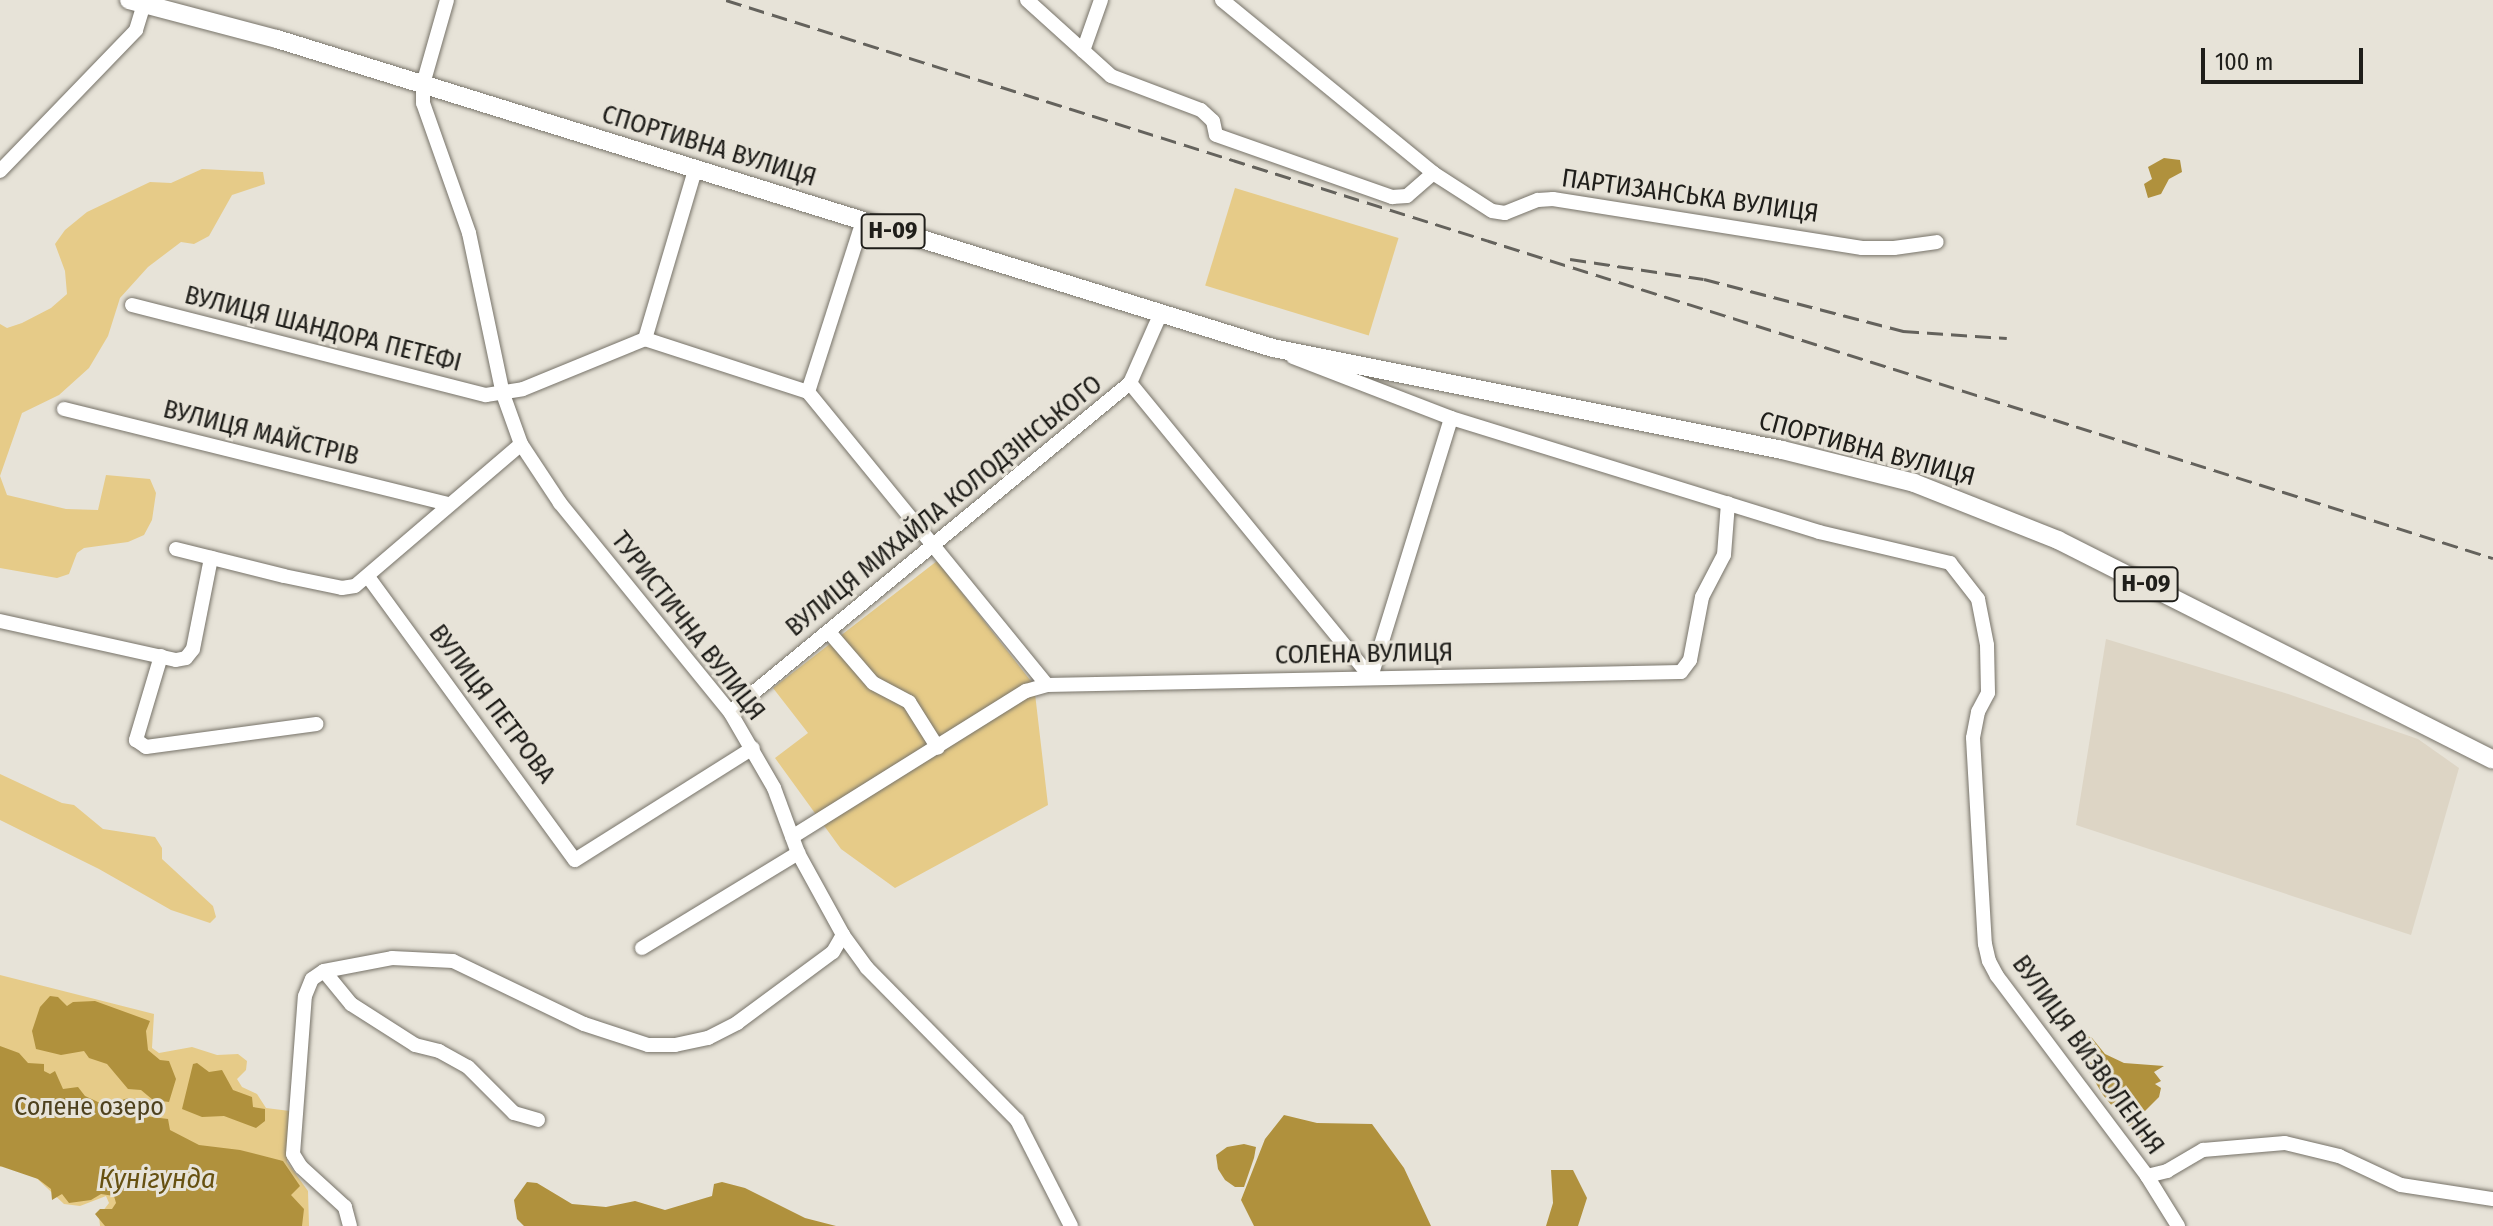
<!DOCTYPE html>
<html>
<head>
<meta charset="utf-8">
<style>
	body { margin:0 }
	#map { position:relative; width:2493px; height:1226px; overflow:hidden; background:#e7e3d8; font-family:"Fira Sans Condensed",sans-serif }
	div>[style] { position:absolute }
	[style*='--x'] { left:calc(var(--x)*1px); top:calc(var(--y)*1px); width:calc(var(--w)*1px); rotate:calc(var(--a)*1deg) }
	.built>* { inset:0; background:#ddd5c5 }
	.green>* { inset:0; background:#e6cb88; transform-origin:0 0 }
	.water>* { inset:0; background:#b0913d }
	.roads { filter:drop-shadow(0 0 2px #777369) drop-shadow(0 0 2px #777369) }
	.minor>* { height:14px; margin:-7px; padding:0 7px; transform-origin:7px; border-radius:7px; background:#fff }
	.major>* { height:18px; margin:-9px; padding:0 9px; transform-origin:9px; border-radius:9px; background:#fff }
	.rail>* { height:3px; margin-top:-1.5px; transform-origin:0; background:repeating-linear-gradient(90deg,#64625c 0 16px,transparent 0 24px) }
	span { translate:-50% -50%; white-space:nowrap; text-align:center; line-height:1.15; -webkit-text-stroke:6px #e7e3d8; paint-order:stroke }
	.shield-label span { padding:2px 6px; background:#e7e3d8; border:2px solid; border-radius:6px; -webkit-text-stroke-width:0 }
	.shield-label { font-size:24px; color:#1f1e1a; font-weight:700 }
	.street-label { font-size:26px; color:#1f1e1a }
	.park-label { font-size:26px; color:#4e411d }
	.water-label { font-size:28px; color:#675111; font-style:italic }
	.scale { position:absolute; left:2201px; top:48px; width:162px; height:36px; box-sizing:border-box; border:4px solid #1f1e1a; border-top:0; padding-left:10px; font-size:24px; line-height:28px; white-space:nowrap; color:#1f1e1a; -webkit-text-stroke:6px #e7e3d8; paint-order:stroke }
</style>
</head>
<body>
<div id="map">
	<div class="built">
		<div style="clip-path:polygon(2106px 639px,2285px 693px,2418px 739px,2459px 768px,2411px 935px,2076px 825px)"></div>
	</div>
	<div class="green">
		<div style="clip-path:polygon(202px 169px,263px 172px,265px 184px,232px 195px,209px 236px,194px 244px,181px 242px,148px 267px,120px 298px,108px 336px,89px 368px,59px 395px,22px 413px,0 476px,7px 495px,66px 509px,98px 510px,106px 475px,150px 479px,156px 493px,152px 520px,144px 535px,128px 542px,84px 548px,77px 553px,69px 574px,57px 578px,0 568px,0 324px,7px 328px,22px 323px,51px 308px,67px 294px,65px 271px,55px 244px,65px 230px,87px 212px,150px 182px,171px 183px)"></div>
		<div style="left:1235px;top:188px;width:171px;height:102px;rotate:17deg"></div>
		<div style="clip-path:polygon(937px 561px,1034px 685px,1048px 805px,895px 888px,841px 849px,775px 758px,808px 733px,773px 688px)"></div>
		<div style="clip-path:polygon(0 774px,62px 803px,74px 805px,103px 829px,155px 837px,162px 848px,162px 859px,213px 906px,216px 917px,210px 923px,171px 910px,99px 869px,0 820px)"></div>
		<div style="clip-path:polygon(0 975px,154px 1014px,152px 1048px,159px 1053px,192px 1047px,217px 1055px,238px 1054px,247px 1061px,246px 1070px,237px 1079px,242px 1087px,257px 1094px,266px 1108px,290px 1111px,287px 1162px,308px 1191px,309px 1226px,100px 1226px,99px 1216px,109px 1203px,106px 1196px,80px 1206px,64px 1204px,28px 1170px,7px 1164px,0 1167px)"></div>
	</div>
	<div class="water">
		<div style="clip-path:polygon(2164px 158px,2180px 160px,2182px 172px,2169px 179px,2161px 194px,2148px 198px,2144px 184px,2152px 179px,2148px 167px)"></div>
		<div style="clip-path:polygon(50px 996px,58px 997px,67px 1006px,73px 1002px,95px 1001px,150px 1021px,146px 1031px,148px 1050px,160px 1060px,169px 1061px,176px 1079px,169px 1102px,153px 1100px,141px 1090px,128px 1089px,107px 1064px,89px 1058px,84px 1051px,61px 1055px,36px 1049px,32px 1031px,40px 1007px)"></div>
		<div style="clip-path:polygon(2076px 1031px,2092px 1038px,2105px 1054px,2124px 1063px,2164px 1066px,2154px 1072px,2161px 1081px,2155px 1084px,2161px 1088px,2159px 1097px,2137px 1119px,2152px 1147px,2137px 1136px,2103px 1095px,2084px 1063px,2083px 1043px)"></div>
		<div style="clip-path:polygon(0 1046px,19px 1053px,28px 1063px,44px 1064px,44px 1071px,50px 1074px,55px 1071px,63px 1089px,78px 1087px,85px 1096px,111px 1108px,123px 1110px,119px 1101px,128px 1098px,137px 1115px,168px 1119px,170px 1130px,199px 1145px,240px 1150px,283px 1161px,300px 1186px,291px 1195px,304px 1209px,302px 1226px,105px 1226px,95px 1214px,100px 1209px,112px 1209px,116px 1203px,114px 1196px,101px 1194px,91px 1200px,69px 1203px,62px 1194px,52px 1200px,51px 1189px,38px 1179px,0 1166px)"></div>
		<div style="clip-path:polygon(197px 1063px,209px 1072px,222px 1070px,233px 1090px,252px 1097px,253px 1107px,265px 1109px,265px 1121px,256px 1128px,224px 1116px,202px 1117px,182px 1109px,193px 1064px)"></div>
		<div style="clip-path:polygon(1284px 1115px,1317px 1123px,1372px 1124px,1404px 1168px,1431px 1226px,1254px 1226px,1241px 1200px,1265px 1139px)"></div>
		<div style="clip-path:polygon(1244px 1144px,1256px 1147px,1254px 1158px,1244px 1187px,1235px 1187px,1225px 1180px,1218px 1169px,1216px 1155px,1227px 1147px)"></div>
		<div style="clip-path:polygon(1551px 1170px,1573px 1170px,1587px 1198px,1578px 1226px,1546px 1226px,1553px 1203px)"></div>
		<div style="clip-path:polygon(527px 1182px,537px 1183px,572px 1204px,606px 1207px,635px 1201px,665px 1210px,712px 1196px,714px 1184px,722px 1182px,745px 1188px,805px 1218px,836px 1226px,524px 1226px,517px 1219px,514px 1200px)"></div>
	</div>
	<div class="roads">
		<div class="minor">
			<div style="--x:447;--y:0;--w:87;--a:105.9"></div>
			<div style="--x:423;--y:84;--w:19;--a:90"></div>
			<div style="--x:423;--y:103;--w:138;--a:70.5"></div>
			<div style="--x:469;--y:233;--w:165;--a:78.1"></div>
			<div style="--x:503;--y:394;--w:53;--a:70.2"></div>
			<div style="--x:521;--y:444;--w:71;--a:56.5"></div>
			<div style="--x:560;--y:503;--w:269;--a:50.9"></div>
			<div style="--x:730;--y:712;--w:88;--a:59.9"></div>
			<div style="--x:774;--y:788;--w:69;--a:69.7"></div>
			<div style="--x:798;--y:853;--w:94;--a:61.2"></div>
			<div style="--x:843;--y:935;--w:41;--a:54"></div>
			<div style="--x:867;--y:968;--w:214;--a:45.4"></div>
			<div style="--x:1017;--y:1120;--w:119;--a:63"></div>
			<div style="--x:1027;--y:0;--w:113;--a:42.1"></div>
			<div style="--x:1111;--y:76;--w:96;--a:20.7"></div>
			<div style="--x:1201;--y:110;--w:16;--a:43"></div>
			<div style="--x:1213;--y:121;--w:14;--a:78"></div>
			<div style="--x:1216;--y:135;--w:187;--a:19.4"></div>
			<div style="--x:1392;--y:197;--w:15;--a:-4"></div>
			<div style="--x:1407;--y:196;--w:35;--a:-41"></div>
			<div style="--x:1222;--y:0;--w:273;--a:39.3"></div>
			<div style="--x:1433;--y:173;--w:70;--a:32.8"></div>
			<div style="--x:1492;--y:211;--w:13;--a:9"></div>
			<div style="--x:1505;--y:213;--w:35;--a:-22"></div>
			<div style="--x:1538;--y:200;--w:15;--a:-4"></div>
			<div style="--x:1553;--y:199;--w:313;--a:9"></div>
			<div style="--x:1862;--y:248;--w:32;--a:0"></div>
			<div style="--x:1894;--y:248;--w:43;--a:-7.9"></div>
			<div style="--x:1083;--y:51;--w:54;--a:-70.6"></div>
			<div style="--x:0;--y:171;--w:196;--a:-46"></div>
			<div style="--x:136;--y:30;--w:27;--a:-73"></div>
			<div style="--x:132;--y:305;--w:365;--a:14.3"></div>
			<div style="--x:486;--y:395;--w:37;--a:-9"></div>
			<div style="--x:523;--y:389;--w:132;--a:-22.3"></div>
			<div style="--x:645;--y:339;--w:171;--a:18"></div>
			<div style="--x:808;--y:392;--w:378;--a:50.8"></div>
			<div style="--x:1047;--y:685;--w:634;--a:-1.17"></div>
			<div style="--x:1681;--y:672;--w:15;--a:-53"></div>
			<div style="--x:1690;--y:660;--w:64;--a:-79.2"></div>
			<div style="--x:1702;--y:597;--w:47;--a:-62.4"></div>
			<div style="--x:1724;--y:555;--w:52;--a:-85.6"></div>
			<div style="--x:645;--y:339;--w:176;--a:-73.5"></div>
			<div style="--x:1293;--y:357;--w:169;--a:21.1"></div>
			<div style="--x:1451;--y:418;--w:385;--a:17.2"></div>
			<div style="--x:1819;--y:532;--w:135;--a:13.3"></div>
			<div style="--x:1950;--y:563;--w:46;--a:52.1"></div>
			<div style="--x:1978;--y:599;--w:47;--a:78.9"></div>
			<div style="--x:1987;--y:645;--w:48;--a:88.8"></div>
			<div style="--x:1988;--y:693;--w:21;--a:118"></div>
			<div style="--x:1978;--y:712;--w:26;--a:101"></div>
			<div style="--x:1973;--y:738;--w:206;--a:86.7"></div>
			<div style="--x:1985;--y:944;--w:17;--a:77"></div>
			<div style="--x:1989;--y:961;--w:17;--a:62"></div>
			<div style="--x:1997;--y:976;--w:250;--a:53.1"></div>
			<div style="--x:2147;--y:1176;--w:59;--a:58.2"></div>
			<div style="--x:1130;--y:383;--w:380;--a:50.7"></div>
			<div style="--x:808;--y:392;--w:180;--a:-72.2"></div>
			<div style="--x:64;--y:409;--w:396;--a:13.9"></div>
			<div style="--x:176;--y:549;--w:111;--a:14"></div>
			<div style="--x:284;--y:576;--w:59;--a:11.7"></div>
			<div style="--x:342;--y:588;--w:13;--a:-9"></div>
			<div style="--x:355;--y:586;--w:218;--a:-40.5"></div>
			<div style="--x:369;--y:578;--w:349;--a:53.9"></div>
			<div style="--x:575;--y:860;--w:210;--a:-32.2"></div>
			<div style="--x:0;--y:621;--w:180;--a:12.5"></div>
			<div style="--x:176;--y:660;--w:10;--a:-11"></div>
			<div style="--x:186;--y:658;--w:11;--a:-52"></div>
			<div style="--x:193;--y:649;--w:93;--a:-78.8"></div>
			<div style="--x:829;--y:632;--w:67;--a:49.2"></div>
			<div style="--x:873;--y:683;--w:41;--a:27.8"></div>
			<div style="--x:909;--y:702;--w:54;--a:57.8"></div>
			<div style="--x:161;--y:656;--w:88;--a:106.6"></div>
			<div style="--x:136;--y:740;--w:12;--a:35"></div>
			<div style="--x:146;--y:747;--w:172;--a:-7.7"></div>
			<div style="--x:1371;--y:677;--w:271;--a:-72.8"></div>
			<div style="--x:730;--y:712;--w:518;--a:-39.44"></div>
			<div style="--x:1130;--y:383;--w:74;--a:-66.2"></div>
			<div style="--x:792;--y:837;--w:276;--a:-32"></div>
			<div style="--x:1026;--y:691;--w:22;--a:-16"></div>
			<div style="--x:642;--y:948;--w:183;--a:-31.3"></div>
			<div style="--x:324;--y:971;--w:43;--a:50.7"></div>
			<div style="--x:351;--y:1004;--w:76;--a:32.6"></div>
			<div style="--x:415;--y:1045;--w:25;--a:14"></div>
			<div style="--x:439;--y:1051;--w:33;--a:29"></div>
			<div style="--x:468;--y:1067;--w:65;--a:45"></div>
			<div style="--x:514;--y:1113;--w:25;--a:16"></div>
			<div style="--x:2147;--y:1176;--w:21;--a:-14"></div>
			<div style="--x:2167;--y:1171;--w:42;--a:-30.3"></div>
			<div style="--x:2203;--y:1150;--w:82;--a:-4.9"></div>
			<div style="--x:2285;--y:1143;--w:56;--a:13.5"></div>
			<div style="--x:2339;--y:1156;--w:68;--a:25.1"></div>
			<div style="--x:2401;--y:1185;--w:93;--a:8.7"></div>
			<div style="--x:350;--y:1226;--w:20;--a:-105"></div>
			<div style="--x:345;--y:1207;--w:59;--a:-137.7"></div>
			<div style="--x:301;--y:1167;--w:15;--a:-122"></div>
			<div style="--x:293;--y:1154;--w:158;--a:-85.7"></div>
			<div style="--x:305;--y:996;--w:18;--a:-68"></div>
			<div style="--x:312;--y:979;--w:14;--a:-34"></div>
			<div style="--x:324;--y:971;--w:69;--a:-10.8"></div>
			<div style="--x:392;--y:958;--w:61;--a:2.8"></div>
			<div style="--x:453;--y:961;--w:145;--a:25.7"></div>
			<div style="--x:584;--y:1024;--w:67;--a:18.2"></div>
			<div style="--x:648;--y:1045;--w:27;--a:0"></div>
			<div style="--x:675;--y:1045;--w:34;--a:-12"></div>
			<div style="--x:708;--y:1038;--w:33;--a:-27"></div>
			<div style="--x:737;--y:1023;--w:119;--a:-36.5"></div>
			<div style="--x:833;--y:952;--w:20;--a:-60"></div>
		</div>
		<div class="major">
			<div style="--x:129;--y:0;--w:153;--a:14.8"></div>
			<div style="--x:277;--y:39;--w:1043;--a:17.24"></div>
			<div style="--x:1273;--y:348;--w:519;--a:11.33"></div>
			<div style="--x:1782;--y:450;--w:136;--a:14"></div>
			<div style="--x:1914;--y:483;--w:155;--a:21.6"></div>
			<div style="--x:2058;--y:540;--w:487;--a:26.8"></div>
		</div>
	</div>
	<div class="rail">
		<div style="--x:726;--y:0;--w:1853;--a:17.53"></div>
		<div style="--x:1570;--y:259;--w:135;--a:8.5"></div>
		<div style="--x:1704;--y:279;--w:206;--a:14.6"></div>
		<div style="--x:1903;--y:331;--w:104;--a:3.9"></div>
	</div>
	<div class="shield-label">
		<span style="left:893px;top:231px">Н-09</span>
		<span style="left:2146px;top:584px">Н-09</span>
	</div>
	<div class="street-label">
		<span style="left:709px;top:146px;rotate:17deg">СПОРТИВНА ВУЛИЦЯ</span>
		<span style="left:1690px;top:196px;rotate:8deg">ПАРТИЗАНСЬКА ВУЛИЦЯ</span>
		<span style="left:323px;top:329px;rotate:14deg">ВУЛИЦЯ ШАНДОРА ПЕТЕФІ</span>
		<span style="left:261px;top:433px;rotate:14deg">ВУЛИЦЯ МАЙСТРІВ</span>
		<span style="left:1867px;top:449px;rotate:15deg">СПОРТИВНА ВУЛИЦЯ</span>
		<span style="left:944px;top:506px;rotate:-39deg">ВУЛИЦЯ МИХАЙЛА КОЛОДЗІНСЬКОГО</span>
		<span style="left:688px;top:626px;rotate:52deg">ТУРИСТИЧНА ВУЛИЦЯ</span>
		<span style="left:1364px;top:654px;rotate:-1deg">СОЛЕНА ВУЛИЦЯ</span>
		<span style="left:492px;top:704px;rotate:53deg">ВУЛИЦЯ ПЕТРОВА</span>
		<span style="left:2088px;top:1055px;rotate:54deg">ВУЛИЦЯ ВИЗВОЛЕННЯ</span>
	</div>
	<div class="park-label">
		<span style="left:89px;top:1107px">Солене озеро</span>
	</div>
	<div class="water-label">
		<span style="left:157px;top:1179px">Кунігунда</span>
	</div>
	<div class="scale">100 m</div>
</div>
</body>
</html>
